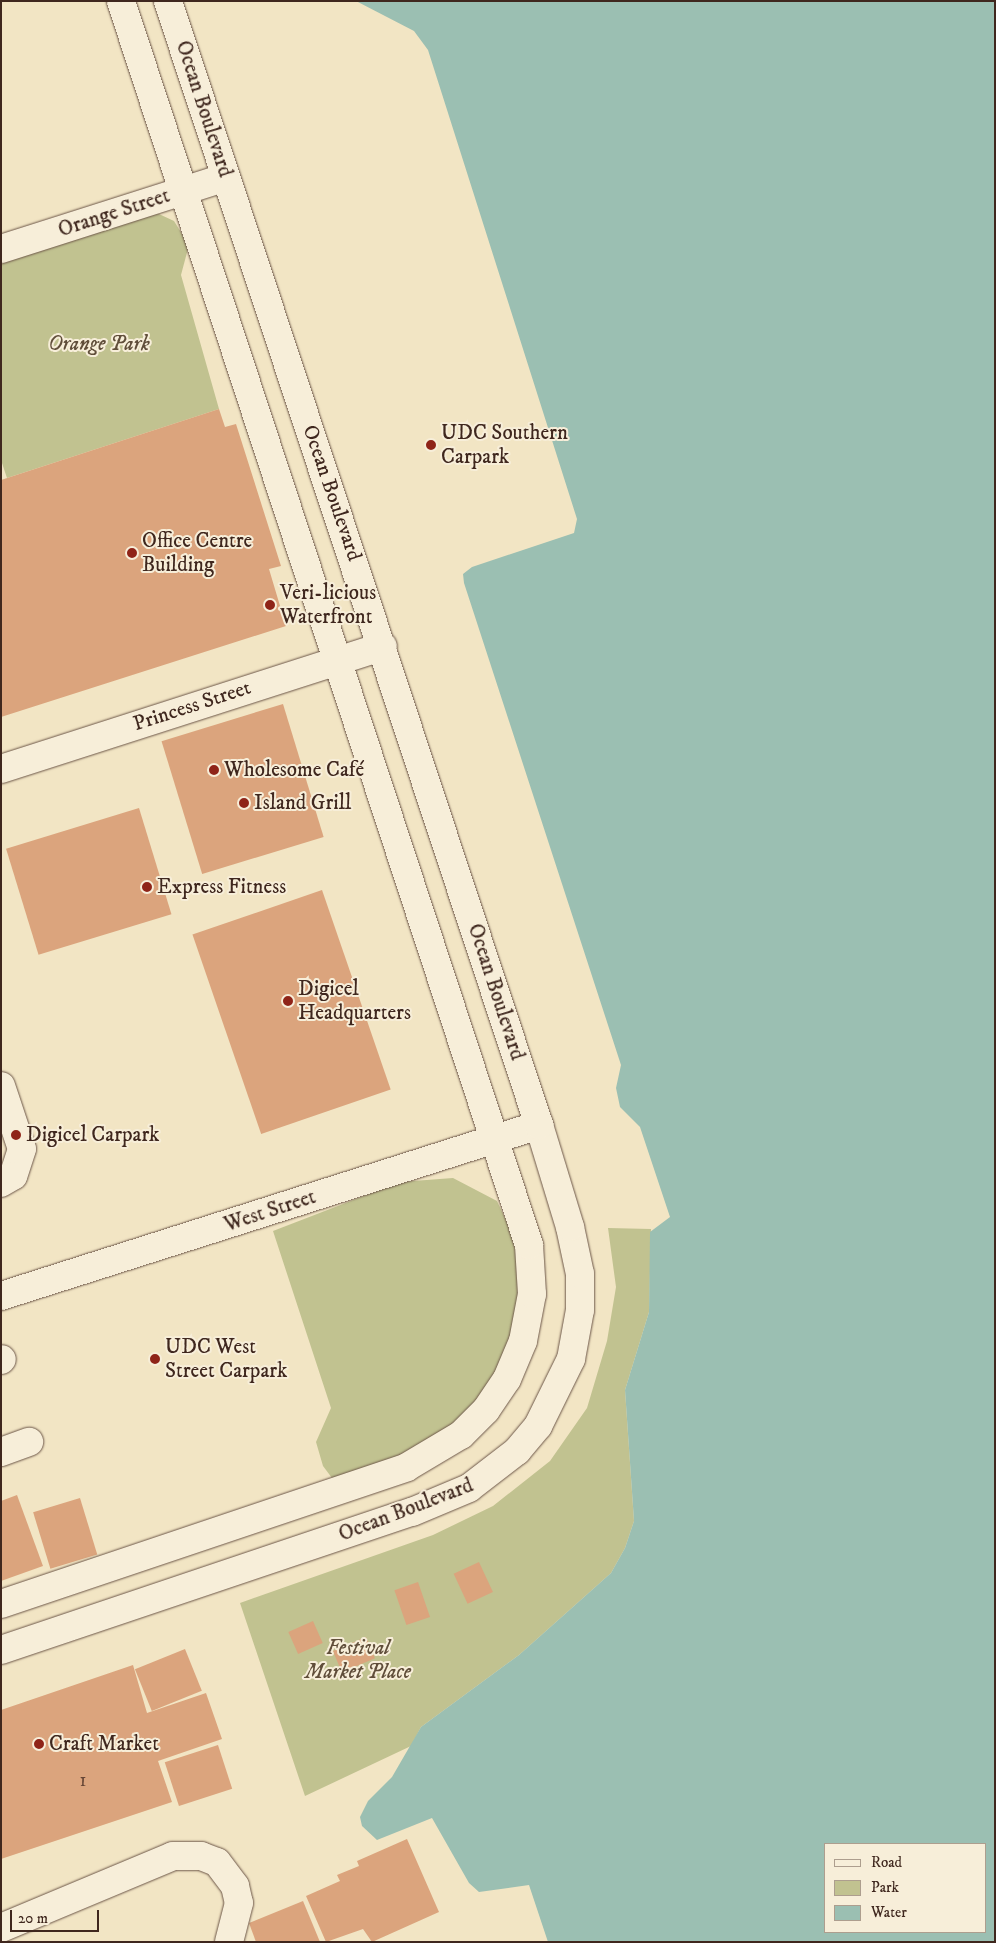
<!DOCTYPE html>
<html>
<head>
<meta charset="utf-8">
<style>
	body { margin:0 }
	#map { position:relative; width:996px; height:1943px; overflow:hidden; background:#f2e5c4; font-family:"IM FELL DW Pica",serif }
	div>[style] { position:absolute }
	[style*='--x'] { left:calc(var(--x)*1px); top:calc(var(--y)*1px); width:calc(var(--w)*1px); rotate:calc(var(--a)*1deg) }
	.green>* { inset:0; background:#c1c290 }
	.water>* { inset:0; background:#9bbfb2 }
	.building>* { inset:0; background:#dba47d; transform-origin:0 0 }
	.roads { filter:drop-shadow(0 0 1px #6c5648) drop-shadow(0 0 1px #6c5648) }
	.minor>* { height:28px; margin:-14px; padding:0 14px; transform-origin:14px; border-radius:14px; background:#f7eed9 }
	.dots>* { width:14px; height:14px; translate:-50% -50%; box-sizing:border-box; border:2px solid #f7eed9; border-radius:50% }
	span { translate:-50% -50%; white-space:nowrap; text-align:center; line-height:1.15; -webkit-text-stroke:4px #f7eed9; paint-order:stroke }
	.number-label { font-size:19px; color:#664636 }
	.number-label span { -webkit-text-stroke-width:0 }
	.street-label { font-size:21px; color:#3f271e }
	.park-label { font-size:21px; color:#604e3a; font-style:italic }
	.poi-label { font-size:21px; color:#3f271e }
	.left { translate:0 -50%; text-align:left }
	.frame { position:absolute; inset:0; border:2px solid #3f271e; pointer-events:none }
	.legend { position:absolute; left:824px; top:1843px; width:162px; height:90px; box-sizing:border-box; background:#f7eed9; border:1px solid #ad9e8e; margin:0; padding:6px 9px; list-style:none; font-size:15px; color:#3f271e }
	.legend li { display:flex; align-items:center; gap:10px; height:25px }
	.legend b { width:25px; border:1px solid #ad9e8e }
	.scale { position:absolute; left:10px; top:1910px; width:89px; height:22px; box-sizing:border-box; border:2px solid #3f271e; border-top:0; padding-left:6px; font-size:15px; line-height:18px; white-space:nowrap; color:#3f271e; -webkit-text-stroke:4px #f7eed9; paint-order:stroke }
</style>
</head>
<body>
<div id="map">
	<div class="green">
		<div style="clip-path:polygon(146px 208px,174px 221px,189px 245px,181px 275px,219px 409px,7px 478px,1px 460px,1px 256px)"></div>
		<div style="clip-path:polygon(453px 1178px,497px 1201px,518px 1246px,519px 1299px,495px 1397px,400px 1459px,335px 1482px,323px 1466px,316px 1442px,331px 1408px,273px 1231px,400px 1182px)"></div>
		<div style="clip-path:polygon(608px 1228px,651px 1229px,649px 1312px,625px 1390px,634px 1521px,625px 1548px,611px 1573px,519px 1655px,421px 1727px,411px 1746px,305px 1796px,240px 1603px,433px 1535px,493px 1506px,550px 1461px,587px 1408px,607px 1341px,616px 1287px)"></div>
	</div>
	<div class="water">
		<div style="clip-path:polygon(evenodd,356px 1px,995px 1px,995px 1942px,548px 1942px,529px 1885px,479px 1892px,469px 1883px,432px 1818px,377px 1840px,362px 1826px,360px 1817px,368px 1801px,392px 1777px,421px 1727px,519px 1655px,611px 1573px,625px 1548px,634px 1521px,625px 1390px,649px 1312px,650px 1232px,670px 1217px,640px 1127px,620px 1107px,616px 1088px,621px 1065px,464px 583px,463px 574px,472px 567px,574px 533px,577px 519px,428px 50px,414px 31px,356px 1px,825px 1844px,985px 1844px,985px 1932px,825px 1932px,825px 1844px)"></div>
	</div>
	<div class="building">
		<div style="clip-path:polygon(219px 409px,225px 427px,236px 424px,281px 566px,269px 569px,286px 626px,1px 717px,1px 480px)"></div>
		<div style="left:283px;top:704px;width:139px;height:127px;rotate:73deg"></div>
		<div style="left:139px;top:808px;width:111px;height:139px;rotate:73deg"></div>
		<div style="left:322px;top:890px;width:211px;height:137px;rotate:71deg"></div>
		<div style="clip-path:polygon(17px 1495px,43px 1566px,1px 1581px,1px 1501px)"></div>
		<div style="left:80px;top:1498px;width:59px;height:49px;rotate:73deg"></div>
		<div style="left:479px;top:1562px;width:33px;height:28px;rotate:65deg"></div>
		<div style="left:418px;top:1582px;width:37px;height:25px;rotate:71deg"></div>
		<div style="left:313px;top:1621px;width:24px;height:27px;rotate:66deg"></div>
		<div style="left:366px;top:1637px;width:23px;height:36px;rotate:67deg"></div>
		<div style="left:185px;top:1649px;width:45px;height:54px;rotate:68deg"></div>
		<div style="clip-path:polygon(133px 1665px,147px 1713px,206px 1693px,222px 1739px,158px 1761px,172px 1802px,1px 1859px,1px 1710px)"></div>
		<div style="left:218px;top:1745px;width:46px;height:56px;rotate:72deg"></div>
		<div style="clip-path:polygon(407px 1839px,439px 1912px,372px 1942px,363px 1929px,326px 1942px,306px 1896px,340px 1881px,337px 1875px,359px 1866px,357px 1861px)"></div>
		<div style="clip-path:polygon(303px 1901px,320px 1942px,256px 1942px,249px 1923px)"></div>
	</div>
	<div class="roads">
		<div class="minor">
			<div style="--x:1;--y:249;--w:236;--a:-17.7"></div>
			<div style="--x:1;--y:769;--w:401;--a:-17.8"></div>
			<div style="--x:1;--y:1086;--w:66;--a:71.6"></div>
			<div style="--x:22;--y:1149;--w:28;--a:108"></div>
			<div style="--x:13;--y:1176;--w:14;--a:150"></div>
			<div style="--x:1;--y:1296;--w:565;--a:-17.63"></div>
			<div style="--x:1;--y:1360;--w:1;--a:-45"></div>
			<div style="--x:1;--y:1452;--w:30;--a:-20"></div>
			<div style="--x:1;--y:1604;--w:428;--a:-18.6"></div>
			<div style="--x:407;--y:1467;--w:63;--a:-30.7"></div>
			<div style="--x:461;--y:1435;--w:35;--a:-45"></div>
			<div style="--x:486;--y:1410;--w:37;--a:-56"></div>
			<div style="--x:507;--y:1379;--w:41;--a:-67.2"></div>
			<div style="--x:523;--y:1341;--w:48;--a:-79.2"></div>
			<div style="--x:532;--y:1294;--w:49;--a:-93.5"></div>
			<div style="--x:529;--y:1245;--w:1309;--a:-108.16"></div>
			<div style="--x:1;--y:1650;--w:434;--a:-18.6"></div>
			<div style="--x:412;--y:1512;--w:62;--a:-22.8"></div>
			<div style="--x:469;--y:1488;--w:61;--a:-37.6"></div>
			<div style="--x:517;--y:1451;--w:33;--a:-50"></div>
			<div style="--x:538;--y:1426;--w:75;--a:-63.8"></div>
			<div style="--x:571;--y:1359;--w:50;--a:-79.6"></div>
			<div style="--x:580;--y:1310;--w:36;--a:-90"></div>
			<div style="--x:580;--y:1274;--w:48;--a:-102"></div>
			<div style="--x:570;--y:1227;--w:107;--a:-106.9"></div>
			<div style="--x:539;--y:1125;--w:1184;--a:-108.27"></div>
			<div style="--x:1;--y:1928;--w:186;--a:-22.7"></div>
			<div style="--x:173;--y:1856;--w:28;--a:0"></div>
			<div style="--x:201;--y:1856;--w:17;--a:21"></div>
			<div style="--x:217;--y:1862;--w:30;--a:53"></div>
			<div style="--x:235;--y:1886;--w:17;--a:77"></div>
			<div style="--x:239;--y:1903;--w:40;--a:104.4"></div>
		</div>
	</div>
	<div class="dots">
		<div style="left:431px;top:445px;background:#8f2418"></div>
		<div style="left:132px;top:553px;background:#8f2418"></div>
		<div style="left:270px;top:605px;background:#8f2418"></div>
		<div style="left:214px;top:770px;background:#8f2418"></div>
		<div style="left:244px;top:803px;background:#8f2418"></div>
		<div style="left:147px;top:887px;background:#8f2418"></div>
		<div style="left:288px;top:1001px;background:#8f2418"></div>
		<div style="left:16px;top:1135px;background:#8f2418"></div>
		<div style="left:155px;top:1359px;background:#8f2418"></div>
		<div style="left:39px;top:1744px;background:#8f2418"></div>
	</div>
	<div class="number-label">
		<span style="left:83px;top:1781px">1</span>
	</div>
	<div class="street-label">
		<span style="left:204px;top:109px;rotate:72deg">Ocean Boulevard</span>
		<span style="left:114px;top:213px;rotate:-18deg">Orange Street</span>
		<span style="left:332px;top:493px;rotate:71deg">Ocean Boulevard</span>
		<span style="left:192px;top:706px;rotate:-18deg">Princess Street</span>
		<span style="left:496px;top:992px;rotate:72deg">Ocean Boulevard</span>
		<span style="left:270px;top:1211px;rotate:-18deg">West Street</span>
		<span style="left:406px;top:1510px;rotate:-21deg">Ocean Boulevard</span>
	</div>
	<div class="park-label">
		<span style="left:99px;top:344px">Orange Park</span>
		<span style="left:358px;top:1660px">Festival<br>Market Place</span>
	</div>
	<div class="poi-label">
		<span class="left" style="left:441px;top:445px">UDC Southern<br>Carpark</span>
		<span class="left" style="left:142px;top:553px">Office Centre<br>Building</span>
		<span class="left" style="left:280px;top:605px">Veri-licious<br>Waterfront</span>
		<span class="left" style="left:224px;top:770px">Wholesome Café</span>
		<span class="left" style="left:254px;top:803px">Island Grill</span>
		<span class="left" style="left:157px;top:887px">Express Fitness</span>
		<span class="left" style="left:298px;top:1001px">Digicel<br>Headquarters</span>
		<span class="left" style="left:26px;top:1135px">Digicel Carpark</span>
		<span class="left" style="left:165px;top:1359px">UDC West<br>Street Carpark</span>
		<span class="left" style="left:49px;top:1744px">Craft Market</span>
	</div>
	<div class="frame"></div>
	<ul class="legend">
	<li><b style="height:6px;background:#f7eed9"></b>Road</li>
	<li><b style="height:14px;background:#c1c290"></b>Park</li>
	<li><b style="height:14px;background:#9bbfb2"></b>Water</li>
	</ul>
	<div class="scale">20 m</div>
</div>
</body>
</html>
